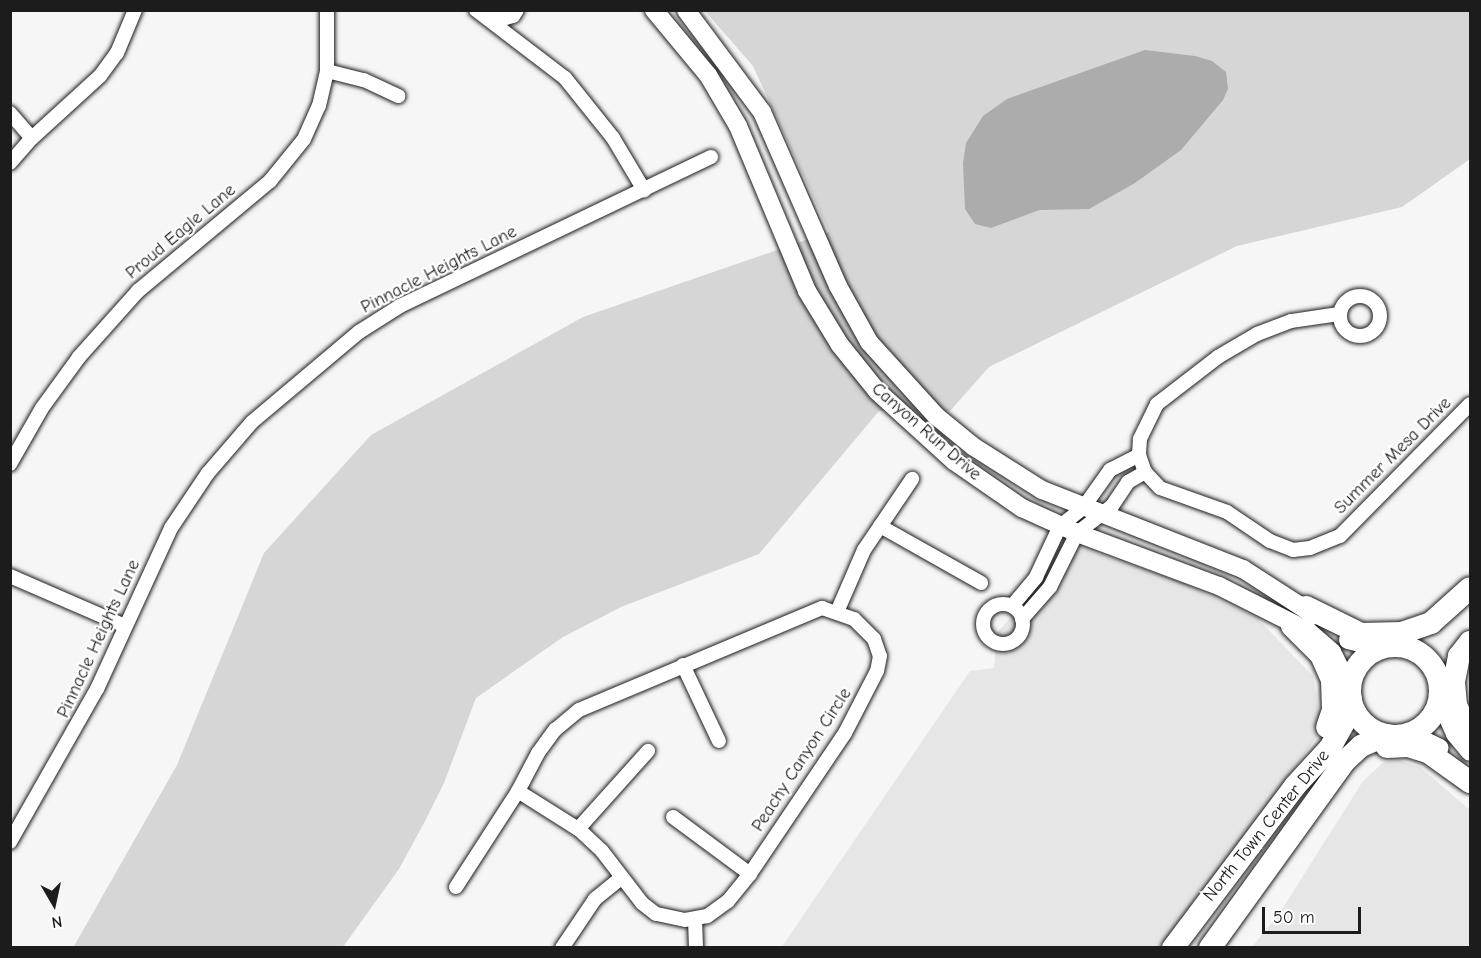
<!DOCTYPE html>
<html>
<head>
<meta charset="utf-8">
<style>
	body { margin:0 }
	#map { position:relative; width:1481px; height:958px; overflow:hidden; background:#f6f6f6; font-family:"Comic Neue",sans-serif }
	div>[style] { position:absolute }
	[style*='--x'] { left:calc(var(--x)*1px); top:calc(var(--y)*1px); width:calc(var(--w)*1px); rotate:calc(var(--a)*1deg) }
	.built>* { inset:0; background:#e6e6e6 }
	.green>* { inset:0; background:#d6d6d6 }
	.water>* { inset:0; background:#acacac }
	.roads { filter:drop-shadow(0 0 2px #1c1c1c) drop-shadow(0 0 2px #1c1c1c) }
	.minor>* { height:14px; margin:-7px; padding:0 7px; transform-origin:7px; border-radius:7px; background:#fff }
	.minor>.ring { margin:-7px; padding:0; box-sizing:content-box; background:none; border:14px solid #fff; border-radius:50% }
	.tertiary>* { height:18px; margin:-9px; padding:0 9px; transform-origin:9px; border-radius:9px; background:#fff }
	.primary>* { height:22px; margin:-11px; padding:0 11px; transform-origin:11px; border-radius:11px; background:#fff }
	.primary>.ring { margin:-11px; padding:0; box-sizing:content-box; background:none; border:22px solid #fff; border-radius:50% }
	span { translate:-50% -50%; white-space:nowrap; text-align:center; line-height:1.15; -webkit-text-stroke:4.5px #fff; paint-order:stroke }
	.street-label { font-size:18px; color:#1c1c1c }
	.frame { position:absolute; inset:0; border:12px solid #1c1c1c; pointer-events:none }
	.north { position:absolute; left:24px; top:874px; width:60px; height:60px; -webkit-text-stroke:4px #fff; paint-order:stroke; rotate:171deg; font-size:16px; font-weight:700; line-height:24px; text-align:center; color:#1c1c1c }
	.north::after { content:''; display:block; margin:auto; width:21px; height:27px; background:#1c1c1c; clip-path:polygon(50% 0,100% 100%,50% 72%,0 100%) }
	.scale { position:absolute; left:1262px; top:907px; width:99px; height:27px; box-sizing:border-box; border:3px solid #1c1c1c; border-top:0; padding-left:8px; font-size:18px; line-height:21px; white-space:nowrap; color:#1c1c1c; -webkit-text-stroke:4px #fff; paint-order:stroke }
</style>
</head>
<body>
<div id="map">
	<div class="built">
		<div style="clip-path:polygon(1063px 541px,1183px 583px,1256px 617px,1313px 676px,1322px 730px,1165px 947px,781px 948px,970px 671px,994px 668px,997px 633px,1035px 589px)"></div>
		<div style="clip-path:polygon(1399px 760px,1420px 767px,1470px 810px,1470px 947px,1252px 947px,1279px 914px,1363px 781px,1384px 762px)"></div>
	</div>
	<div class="green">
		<div style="clip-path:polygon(705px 11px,1470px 11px,1470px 159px,1402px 207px,1237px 246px,989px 367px,950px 411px,879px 411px,759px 554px,621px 607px,563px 637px,476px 698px,444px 783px,425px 821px,399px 869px,343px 947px,73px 948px,177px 765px,264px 553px,371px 435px,583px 317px,829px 232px,753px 66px)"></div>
	</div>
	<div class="water">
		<div style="clip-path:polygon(1145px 50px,1195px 56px,1212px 61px,1226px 72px,1228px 89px,1223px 100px,1181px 150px,1135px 183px,1089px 209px,1039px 210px,991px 228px,975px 224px,965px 209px,963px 163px,966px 143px,983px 116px,1007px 99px)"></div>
	</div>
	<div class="roads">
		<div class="minor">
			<div style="--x:476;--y:10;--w:112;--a:37.4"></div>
			<div style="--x:565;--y:78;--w:77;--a:51.3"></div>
			<div style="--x:613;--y:138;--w:61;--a:59.2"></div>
			<div style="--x:496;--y:10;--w:12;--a:104"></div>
			<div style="--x:493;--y:22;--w:21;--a:-17"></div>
			<div style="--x:513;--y:16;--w:7;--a:-56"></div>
			<div style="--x:327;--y:71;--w:38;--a:14"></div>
			<div style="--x:364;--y:80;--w:38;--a:25"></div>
			<div style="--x:10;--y:113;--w:33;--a:49"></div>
			<div style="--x:10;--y:163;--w:33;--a:-49"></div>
			<div style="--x:32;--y:138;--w:92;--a:-42.4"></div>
			<div style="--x:100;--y:76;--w:29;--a:-54"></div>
			<div style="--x:117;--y:53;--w:47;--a:-67.3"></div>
			<div class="ring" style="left:1340px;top:296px;width:26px;height:26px"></div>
			<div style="--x:1339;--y:314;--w:49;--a:171.7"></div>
			<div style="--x:1291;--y:321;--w:36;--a:159"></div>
			<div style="--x:1257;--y:334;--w:45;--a:149.5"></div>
			<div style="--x:1218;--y:357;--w:77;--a:142.4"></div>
			<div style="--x:1157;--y:404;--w:39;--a:116"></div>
			<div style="--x:1140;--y:439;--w:16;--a:94"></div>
			<div style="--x:1139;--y:455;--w:18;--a:71"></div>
			<div style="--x:1145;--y:472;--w:22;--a:47"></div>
			<div style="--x:1160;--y:488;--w:71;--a:19.7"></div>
			<div style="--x:1227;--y:512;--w:52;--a:34"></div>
			<div style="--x:1270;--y:541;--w:25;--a:21"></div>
			<div style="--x:1293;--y:550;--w:17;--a:-7"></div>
			<div style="--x:1310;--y:548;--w:32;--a:-22"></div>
			<div style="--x:1340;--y:536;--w:185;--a:-45.4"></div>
			<div style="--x:10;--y:464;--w:64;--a:-60.3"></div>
			<div style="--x:42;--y:408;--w:63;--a:-54"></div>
			<div style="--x:79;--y:357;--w:89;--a:-48.2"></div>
			<div style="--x:138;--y:291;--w:172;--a:-39.8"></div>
			<div style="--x:270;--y:181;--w:54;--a:-51"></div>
			<div style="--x:304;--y:139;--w:36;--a:-66"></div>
			<div style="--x:319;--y:106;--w:36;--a:-77"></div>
			<div style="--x:327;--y:71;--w:61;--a:-90"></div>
			<div style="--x:880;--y:526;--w:116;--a:29.4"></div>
			<div style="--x:10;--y:576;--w:125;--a:23.5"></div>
			<div class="ring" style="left:983px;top:604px;width:26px;height:26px"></div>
			<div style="--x:1012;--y:606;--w:38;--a:-50"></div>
			<div style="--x:1036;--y:577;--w:56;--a:-64.8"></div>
			<div style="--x:1060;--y:526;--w:29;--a:-38"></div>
			<div style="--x:1083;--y:508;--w:47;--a:-54.6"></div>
			<div style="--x:1110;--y:470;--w:33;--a:-27"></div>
			<div style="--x:822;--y:608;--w:34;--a:19"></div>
			<div style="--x:854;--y:619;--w:28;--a:45"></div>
			<div style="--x:874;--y:639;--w:18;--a:71"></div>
			<div style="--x:880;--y:656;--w:15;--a:101"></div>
			<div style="--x:877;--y:671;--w:70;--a:117.3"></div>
			<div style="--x:845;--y:733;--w:170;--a:124"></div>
			<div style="--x:750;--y:874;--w:35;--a:129"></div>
			<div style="--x:728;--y:901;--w:26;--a:144"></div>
			<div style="--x:707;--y:916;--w:22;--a:170"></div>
			<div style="--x:685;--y:920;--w:30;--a:-168"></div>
			<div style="--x:656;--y:914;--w:18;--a:-142"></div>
			<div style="--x:642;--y:903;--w:66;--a:-127.6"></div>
			<div style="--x:602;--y:851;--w:33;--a:-137"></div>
			<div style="--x:578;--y:829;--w:71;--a:-147.7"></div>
			<div style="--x:518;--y:791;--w:43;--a:-62.2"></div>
			<div style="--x:538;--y:753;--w:29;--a:-54"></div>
			<div style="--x:555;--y:730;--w:31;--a:-40"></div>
			<div style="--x:579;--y:710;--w:264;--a:-22.8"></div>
			<div style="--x:837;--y:612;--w:68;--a:-66.5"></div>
			<div style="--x:864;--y:550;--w:86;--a:-55.9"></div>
			<div style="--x:1022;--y:619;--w:43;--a:-48.8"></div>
			<div style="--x:1050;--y:587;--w:60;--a:-63.4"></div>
			<div style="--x:1077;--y:533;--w:44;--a:-37.6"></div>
			<div style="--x:1112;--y:506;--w:29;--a:-56"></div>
			<div style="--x:1128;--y:482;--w:20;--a:-30"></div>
			<div style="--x:683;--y:665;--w:84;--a:64.7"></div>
			<div style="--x:673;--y:817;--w:96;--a:36.5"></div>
			<div style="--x:578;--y:829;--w:105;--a:-48.1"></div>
			<div style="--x:10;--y:842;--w:176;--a:-60.4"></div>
			<div style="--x:97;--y:689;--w:177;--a:-65.3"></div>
			<div style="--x:171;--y:528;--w:66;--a:-56.1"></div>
			<div style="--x:208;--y:473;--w:67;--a:-49.2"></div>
			<div style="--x:252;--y:422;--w:140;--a:-40.1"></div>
			<div style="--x:359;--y:332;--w:49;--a:-32.4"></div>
			<div style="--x:400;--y:306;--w:345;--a:-25.6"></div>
			<div style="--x:456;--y:887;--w:114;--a:-57.1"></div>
			<div style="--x:695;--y:919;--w:29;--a:88"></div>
			<div style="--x:562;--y:948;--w:59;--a:-56"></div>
			<div style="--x:595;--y:899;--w:33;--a:-39"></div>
		</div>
		<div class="tertiary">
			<div style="--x:654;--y:10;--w:85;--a:50.3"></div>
			<div style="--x:708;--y:75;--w:59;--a:59.5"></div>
			<div style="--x:738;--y:126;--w:179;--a:67.3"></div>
			<div style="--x:807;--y:291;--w:63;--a:58.6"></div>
			<div style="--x:840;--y:345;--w:59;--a:51.2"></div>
			<div style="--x:877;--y:391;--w:104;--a:42.3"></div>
			<div style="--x:954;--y:461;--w:83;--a:34.7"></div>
			<div style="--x:1022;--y:508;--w:60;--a:24.4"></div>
			<div style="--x:1077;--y:533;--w:152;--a:20.5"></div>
			<div style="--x:1219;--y:586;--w:100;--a:26.8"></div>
			<div style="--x:1308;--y:631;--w:32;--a:41"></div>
			<div style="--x:1332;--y:652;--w:40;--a:63.4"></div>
			<div style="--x:686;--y:10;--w:127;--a:53.3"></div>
			<div style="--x:762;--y:112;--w:190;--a:66.4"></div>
			<div style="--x:838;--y:286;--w:64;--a:61"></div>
			<div style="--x:869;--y:342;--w:100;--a:47.8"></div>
			<div style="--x:936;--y:416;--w:49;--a:39.2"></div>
			<div style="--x:974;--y:447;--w:80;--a:32.3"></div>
			<div style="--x:1042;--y:490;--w:216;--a:21.5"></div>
			<div style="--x:1243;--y:569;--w:85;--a:32.9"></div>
			<div style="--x:1348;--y:640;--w:34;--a:14"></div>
			<div style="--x:1440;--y:700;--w:37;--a:66"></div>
			<div style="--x:1455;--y:734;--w:23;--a:50"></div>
			<div style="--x:1409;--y:733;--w:34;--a:26"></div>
		</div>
		<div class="primary">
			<div style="--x:1306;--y:607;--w:61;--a:26.1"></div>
			<div style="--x:1361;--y:634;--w:41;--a:-1.4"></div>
			<div style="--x:1402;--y:633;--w:31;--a:-19"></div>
			<div style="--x:1431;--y:623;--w:52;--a:-41.9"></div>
			<div style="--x:1292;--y:626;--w:41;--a:45"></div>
			<div style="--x:1321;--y:655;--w:27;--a:66"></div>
			<div style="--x:1332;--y:680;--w:30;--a:88"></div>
			<div style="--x:1333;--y:710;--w:18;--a:109"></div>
			<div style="--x:1470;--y:642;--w:18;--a:128"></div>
			<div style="--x:1459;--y:656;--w:26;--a:101"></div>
			<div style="--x:1454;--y:682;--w:23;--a:85"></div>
			<div style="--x:1456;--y:705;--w:35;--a:66"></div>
			<div class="ring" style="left:1350px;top:646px;width:68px;height:68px"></div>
			<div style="--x:1387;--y:747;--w:21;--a:-3"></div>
			<div style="--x:1408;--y:746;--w:21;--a:17"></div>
			<div style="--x:1428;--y:752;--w:52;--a:35.5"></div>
			<div style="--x:1173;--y:948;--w:203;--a:-53"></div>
			<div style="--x:1295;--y:786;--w:52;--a:-47.4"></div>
			<div style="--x:1330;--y:748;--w:31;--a:-61"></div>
			<div style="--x:1345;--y:721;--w:23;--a:-75"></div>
			<div style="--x:1210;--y:948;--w:231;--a:-54.2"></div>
			<div style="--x:1345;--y:761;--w:22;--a:-43"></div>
			<div style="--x:1361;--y:746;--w:28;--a:-23"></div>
		</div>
	</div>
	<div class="street-label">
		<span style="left:181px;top:232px;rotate:-40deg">Proud Eagle Lane</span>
		<span style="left:439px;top:270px;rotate:-27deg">Pinnacle Heights Lane</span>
		<span style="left:926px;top:432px;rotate:41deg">Canyon Run Drive</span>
		<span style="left:1393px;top:456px;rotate:-45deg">Summer Mesa Drive</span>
		<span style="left:99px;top:639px;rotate:-65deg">Pinnacle Heights Lane</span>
		<span style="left:802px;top:760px;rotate:-57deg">Peachy Canyon Circle</span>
		<span style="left:1267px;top:826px;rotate:-51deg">North Town Center Drive</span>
	</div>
	<div class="frame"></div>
	<div class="north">N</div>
	<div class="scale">50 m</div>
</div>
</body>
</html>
